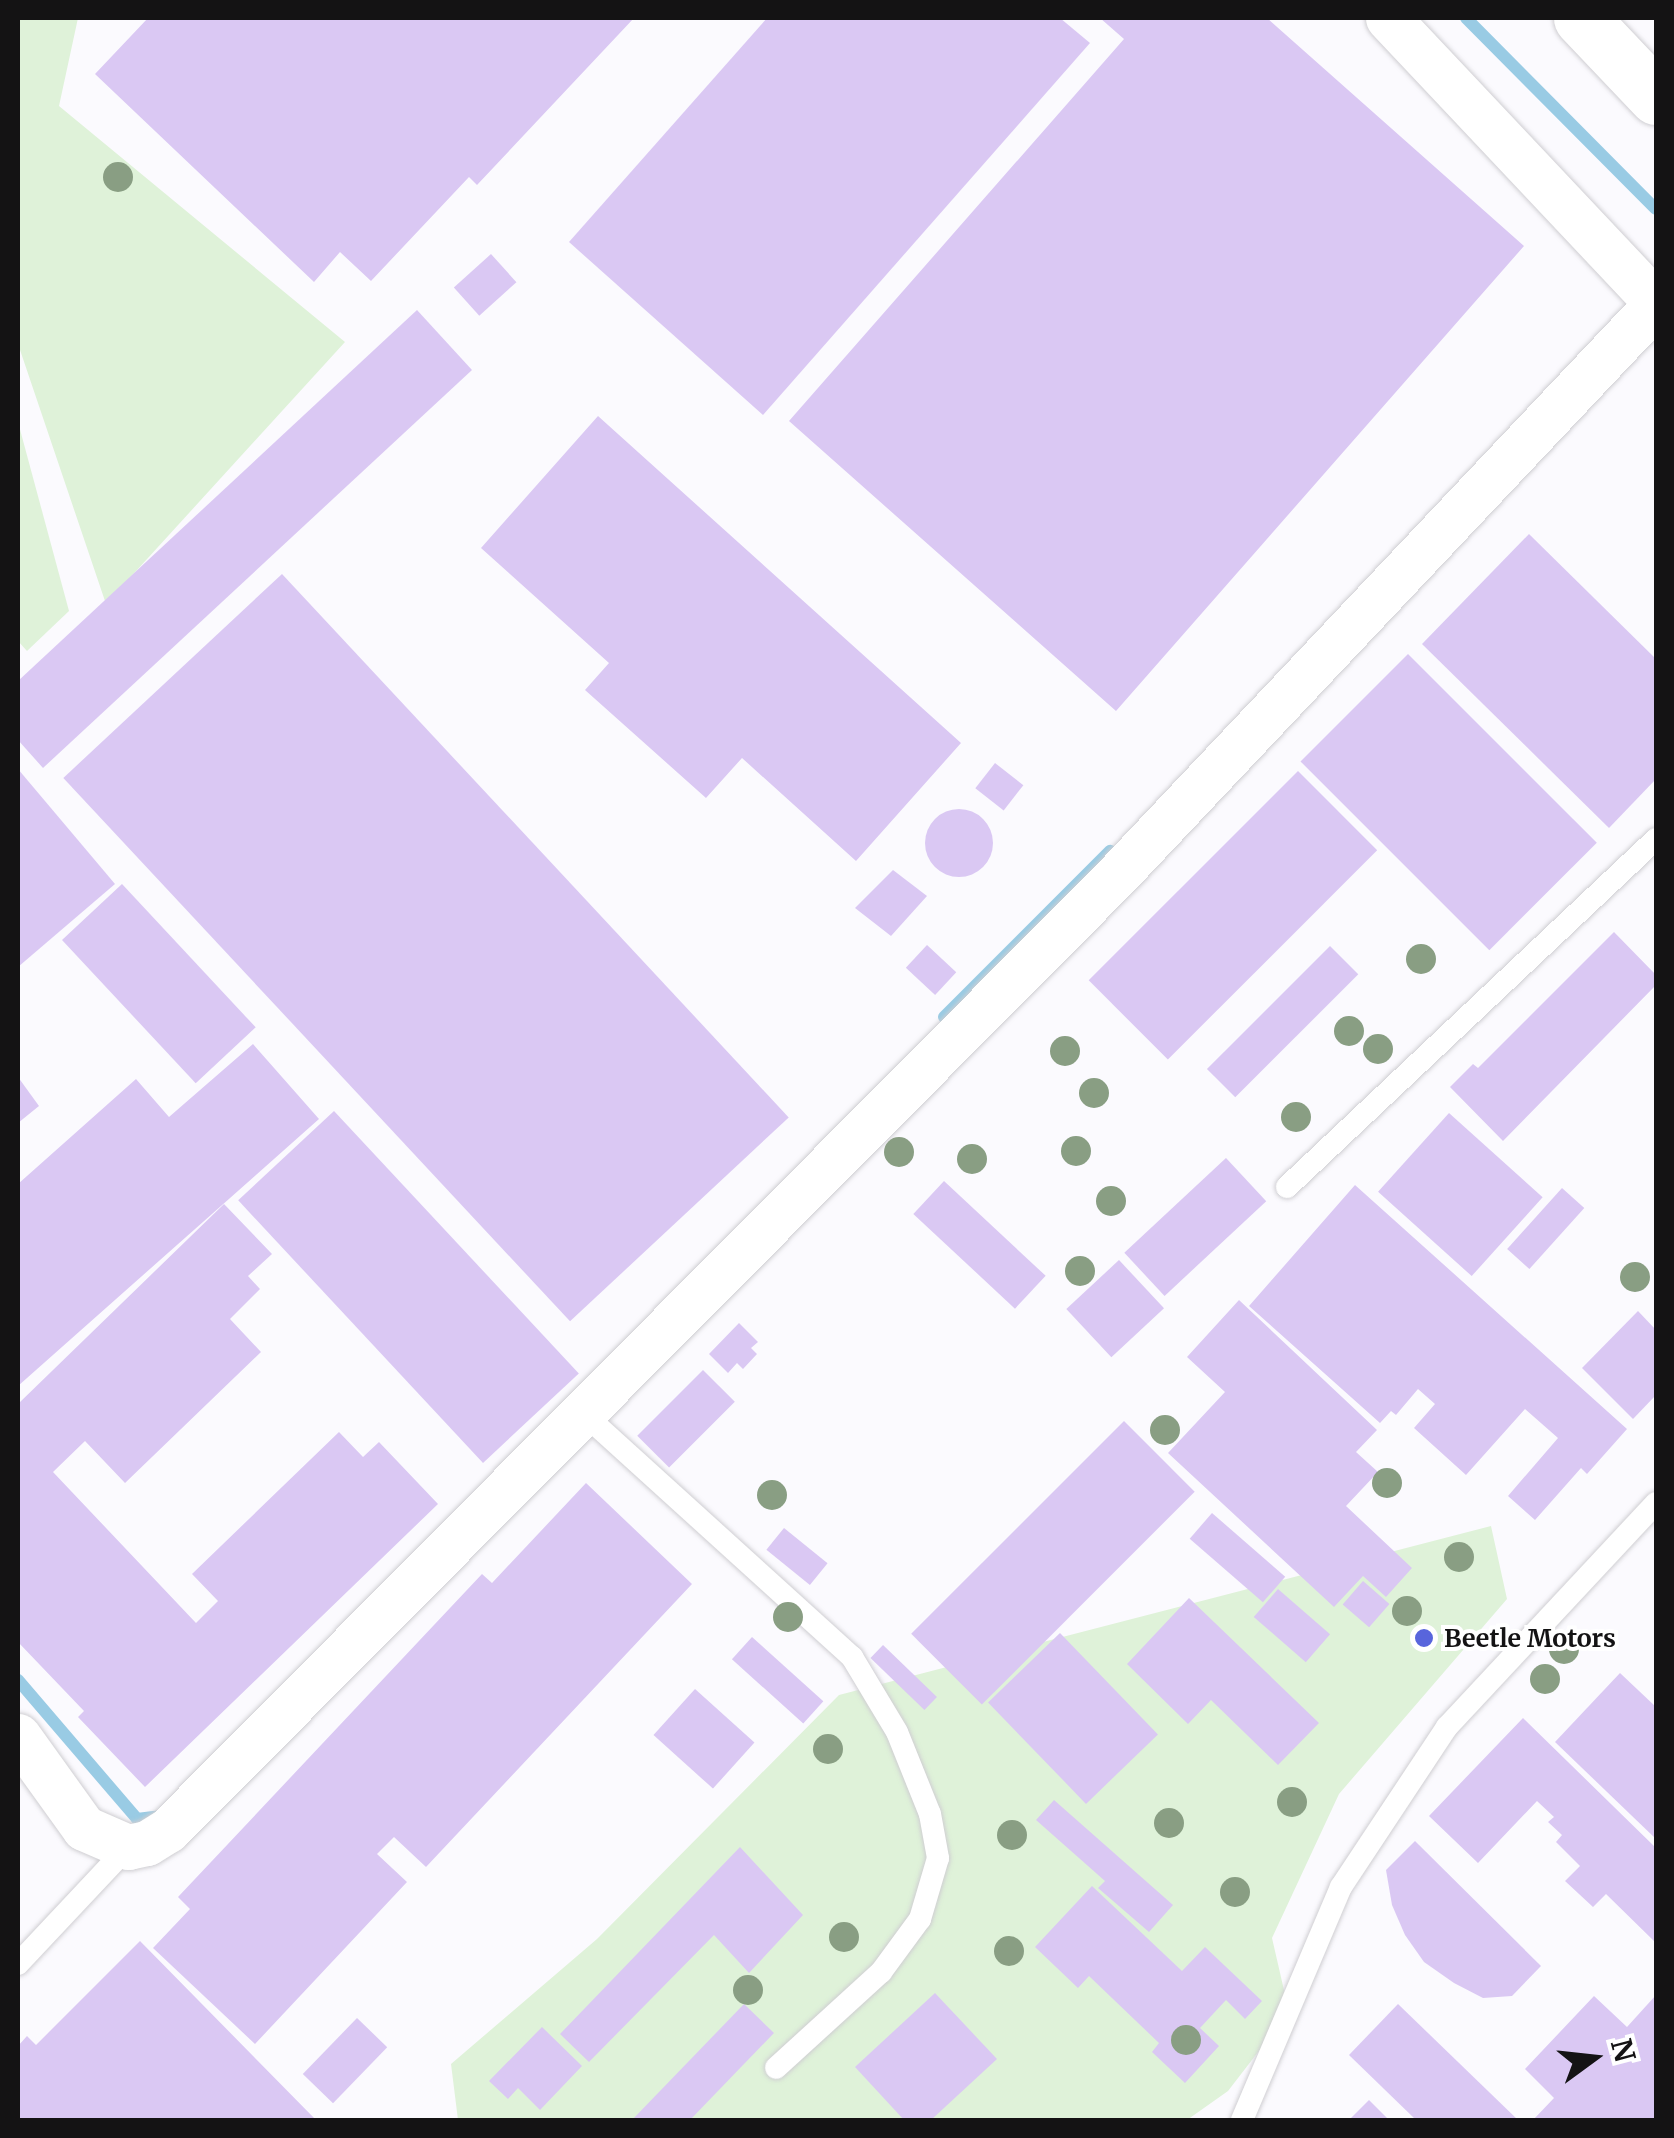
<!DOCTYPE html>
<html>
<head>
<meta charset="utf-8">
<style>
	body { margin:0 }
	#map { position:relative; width:1674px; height:2138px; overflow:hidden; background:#fbfafe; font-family:Merriweather,serif }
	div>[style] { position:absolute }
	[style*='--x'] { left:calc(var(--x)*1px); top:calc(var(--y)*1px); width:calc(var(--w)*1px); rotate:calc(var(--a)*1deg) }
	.green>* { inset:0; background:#dff2d9 }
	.stream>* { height:12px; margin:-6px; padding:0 6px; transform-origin:6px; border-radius:6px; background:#99cbe4 }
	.building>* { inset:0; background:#dac8f3; transform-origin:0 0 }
	.round { border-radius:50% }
	.roads { filter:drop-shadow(0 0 2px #cfced2) drop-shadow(0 0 2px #cfced2) }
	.service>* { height:22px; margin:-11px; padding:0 11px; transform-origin:11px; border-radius:11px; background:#fff }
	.minor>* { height:45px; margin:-22.5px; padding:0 22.5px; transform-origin:22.5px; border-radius:22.5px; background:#fff }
	.trunk>* { height:55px; margin:-27.5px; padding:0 27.5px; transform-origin:27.5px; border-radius:27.5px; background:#fff }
	.trees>* { width:30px; height:30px; margin:-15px; border-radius:50%; background:#899e83 }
	.dots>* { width:28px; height:28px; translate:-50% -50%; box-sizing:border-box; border:5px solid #fff; border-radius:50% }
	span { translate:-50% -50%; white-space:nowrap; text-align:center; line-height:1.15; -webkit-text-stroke:8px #fff; paint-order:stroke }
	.poi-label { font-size:25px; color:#141314; font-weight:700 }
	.left { translate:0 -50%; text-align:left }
	.frame { position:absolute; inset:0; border:20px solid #141314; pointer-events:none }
	.north { position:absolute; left:1544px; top:2008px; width:100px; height:100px; -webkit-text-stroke:8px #fff; paint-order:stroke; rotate:75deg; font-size:28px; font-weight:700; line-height:40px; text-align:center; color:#141314 }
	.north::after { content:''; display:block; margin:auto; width:35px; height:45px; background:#141314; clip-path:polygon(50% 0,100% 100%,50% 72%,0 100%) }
</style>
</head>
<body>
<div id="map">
	<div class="green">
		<div style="clip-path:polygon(18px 18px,78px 18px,59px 106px,345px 342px,106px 604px,18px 344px)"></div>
		<div style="clip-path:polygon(18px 422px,69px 611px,27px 651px,18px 641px)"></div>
		<div style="clip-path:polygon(1491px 1526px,1507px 1599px,1339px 1794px,1272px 1938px,1289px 2012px,1228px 2091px,1187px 2120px,458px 2120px,451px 2064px,597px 1939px,839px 1695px)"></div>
	</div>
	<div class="stream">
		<div style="--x:1466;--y:18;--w:269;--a:45.2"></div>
		<div style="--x:944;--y:1017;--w:235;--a:-45"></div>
		<div style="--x:18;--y:1680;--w:183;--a:49.4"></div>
		<div style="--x:137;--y:1819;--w:23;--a:-7"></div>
	</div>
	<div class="building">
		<div style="clip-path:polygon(148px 18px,634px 18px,477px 185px,469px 177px,371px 281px,340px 252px,314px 282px,95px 74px)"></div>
		<div style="clip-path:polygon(767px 18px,1060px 18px,1090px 43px,763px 415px,569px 242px)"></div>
		<div style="clip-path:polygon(1100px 18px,1267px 18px,1524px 246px,1116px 711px,789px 421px,1124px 39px)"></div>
		<div style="left:491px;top:254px;width:38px;height:50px;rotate:48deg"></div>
		<div style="clip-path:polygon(417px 310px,472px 370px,43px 768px,18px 740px,18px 681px)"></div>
		<div style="clip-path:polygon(598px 416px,961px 743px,856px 861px,742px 758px,706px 798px,585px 690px,609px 663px,481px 548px)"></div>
		<div style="clip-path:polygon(1529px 534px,1656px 659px,1656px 779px,1609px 828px,1422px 644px)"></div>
		<div style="left:282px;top:574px;width:743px;height:299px;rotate:47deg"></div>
		<div style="left:1408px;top:654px;width:267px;height:152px;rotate:45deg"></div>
		<div style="left:995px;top:763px;width:36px;height:32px;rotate:38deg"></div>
		<div style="clip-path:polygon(18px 769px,115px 884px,18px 967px)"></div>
		<div style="left:1298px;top:771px;width:112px;height:296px;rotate:45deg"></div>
		<div class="round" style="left:925px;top:809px;width:68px;height:68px"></div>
		<div style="clip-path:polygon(893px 870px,927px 896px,891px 936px,855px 908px)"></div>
		<div style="left:122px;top:884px;width:196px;height:82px;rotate:47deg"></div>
		<div style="clip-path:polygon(1614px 932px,1656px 975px,1656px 985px,1503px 1141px,1450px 1087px,1473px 1064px,1478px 1068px)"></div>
		<div style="left:927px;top:945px;width:40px;height:31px;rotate:43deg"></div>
		<div style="left:1330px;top:946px;width:40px;height:174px;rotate:45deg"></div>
		<div style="clip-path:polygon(253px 1044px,319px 1119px,18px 1386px,18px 1184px,136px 1079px,169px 1117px)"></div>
		<div style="clip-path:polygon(18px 1077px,39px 1106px,18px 1123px)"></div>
		<div style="left:334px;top:1111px;width:359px;height:131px;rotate:47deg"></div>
		<div style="left:1449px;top:1113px;width:126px;height:106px;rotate:42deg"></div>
		<div style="left:1226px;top:1158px;width:59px;height:139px;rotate:47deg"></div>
		<div style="left:944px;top:1181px;width:139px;height:45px;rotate:43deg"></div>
		<div style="clip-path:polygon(1355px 1185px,1627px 1429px,1587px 1474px,1581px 1468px,1535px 1520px,1508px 1496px,1558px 1438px,1525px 1409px,1466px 1475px,1414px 1428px,1435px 1404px,1418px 1389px,1396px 1415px,1391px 1411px,1380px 1423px,1249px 1306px)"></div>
		<div style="left:1562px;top:1188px;width:30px;height:82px;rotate:42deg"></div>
		<div style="clip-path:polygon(224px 1204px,272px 1254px,248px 1276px,260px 1289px,230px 1319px,261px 1352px,125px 1483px,85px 1441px,53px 1472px,196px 1623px,218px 1601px,192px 1574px,339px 1432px,363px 1457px,379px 1442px,438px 1504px,145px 1787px,78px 1717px,84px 1711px,18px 1642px,18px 1404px)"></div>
		<div style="left:1119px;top:1260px;width:66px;height:72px;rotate:47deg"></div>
		<div style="clip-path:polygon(1239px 1300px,1377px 1430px,1356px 1452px,1378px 1472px,1346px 1506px,1412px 1568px,1386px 1597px,1363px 1576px,1334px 1607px,1168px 1453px,1225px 1392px,1187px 1357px)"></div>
		<div style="clip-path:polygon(1638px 1311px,1656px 1330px,1656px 1395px,1633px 1419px,1582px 1368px)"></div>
		<div style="clip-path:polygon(739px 1323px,758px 1342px,751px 1348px,757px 1354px,743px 1369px,737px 1363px,728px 1373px,709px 1354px)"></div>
		<div style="left:703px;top:1370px;width:45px;height:93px;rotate:45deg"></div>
		<div style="left:1124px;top:1421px;width:100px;height:301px;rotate:45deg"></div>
		<div style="clip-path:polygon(586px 1483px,692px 1584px,426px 1867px,394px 1837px,377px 1854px,407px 1882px,255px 2044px,153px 1948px,190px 1909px,178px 1897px,482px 1574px,492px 1583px)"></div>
		<div style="left:1212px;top:1513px;width:97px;height:34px;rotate:41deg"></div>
		<div style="left:784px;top:1528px;width:56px;height:28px;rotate:39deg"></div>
		<div style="left:1363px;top:1581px;width:35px;height:31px;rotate:41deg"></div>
		<div style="left:1278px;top:1589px;width:69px;height:37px;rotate:41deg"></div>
		<div style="clip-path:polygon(1189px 1598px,1319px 1723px,1278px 1765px,1211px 1700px,1188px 1724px,1127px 1664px)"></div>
		<div style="left:1060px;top:1633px;width:141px;height:100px;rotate:46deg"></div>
		<div style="left:752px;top:1637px;width:96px;height:30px;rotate:42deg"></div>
		<div style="left:883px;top:1645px;width:75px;height:18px;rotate:44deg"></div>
		<div style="clip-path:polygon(1620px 1673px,1656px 1707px,1656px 1839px,1555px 1742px)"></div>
		<div style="left:695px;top:1689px;width:80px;height:62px;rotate:42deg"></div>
		<div style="clip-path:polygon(1523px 1718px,1656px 1848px,1656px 1943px,1606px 1894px,1593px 1907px,1565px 1881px,1580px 1866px,1556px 1842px,1562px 1835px,1548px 1822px,1554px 1817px,1537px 1801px,1478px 1863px,1429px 1816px)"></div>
		<div style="clip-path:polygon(1054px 1800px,1173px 1905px,1149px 1932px,1098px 1888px,1105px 1881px,1036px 1820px)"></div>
		<div style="clip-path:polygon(1415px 1841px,1541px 1966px,1512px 1996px,1483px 1998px,1454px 1983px,1424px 1962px,1405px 1935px,1392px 1905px,1386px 1870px)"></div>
		<div style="clip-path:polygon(740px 1847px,803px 1915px,749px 1973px,714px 1935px,589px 2062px,560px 2034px)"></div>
		<div style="clip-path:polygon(1092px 1886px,1182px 1971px,1205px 1947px,1262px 2001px,1245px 2019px,1226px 2000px,1200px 2028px,1219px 2046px,1185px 2083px,1152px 2052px,1159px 2043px,1089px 1976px,1078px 1988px,1035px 1947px)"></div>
		<div style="clip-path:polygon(140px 1941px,316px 2120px,18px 2120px,18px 2046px,27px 2036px,36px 2045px)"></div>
		<div style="clip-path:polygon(935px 1993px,997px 2059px,931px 2120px,904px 2120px,855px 2067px)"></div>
		<div style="clip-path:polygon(1656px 1995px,1656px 2120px,1533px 2120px,1554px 2098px,1525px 2069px,1594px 1996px,1627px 2027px)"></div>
		<div style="clip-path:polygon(744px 2004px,774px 2033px,690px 2120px,632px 2120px)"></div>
		<div style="clip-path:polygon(1398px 2004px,1518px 2120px,1416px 2120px,1349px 2055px)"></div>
		<div style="left:357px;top:2018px;width:42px;height:78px;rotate:44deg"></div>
		<div style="clip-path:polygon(542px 2027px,582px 2066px,540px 2110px,518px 2088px,508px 2099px,489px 2081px)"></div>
		<div style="clip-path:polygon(1369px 2100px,1389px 2120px,1349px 2120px)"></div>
	</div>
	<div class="roads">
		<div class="service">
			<div style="--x:1287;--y:1187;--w:507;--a:-43.32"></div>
			<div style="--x:584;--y:1414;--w:362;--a:42.2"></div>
			<div style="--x:852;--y:1657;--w:87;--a:59"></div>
			<div style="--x:897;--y:1732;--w:88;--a:68.1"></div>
			<div style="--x:930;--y:1814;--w:45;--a:79.7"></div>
			<div style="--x:938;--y:1858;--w:64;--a:106.4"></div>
			<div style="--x:920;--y:1919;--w:66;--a:126.3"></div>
			<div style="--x:881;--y:1972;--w:142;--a:137.6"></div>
			<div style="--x:18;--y:1964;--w:161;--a:-46.8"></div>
			<div style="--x:1242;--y:2120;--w:253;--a:-67"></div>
			<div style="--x:1341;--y:1887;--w:192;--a:-56.5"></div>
			<div style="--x:1447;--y:1727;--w:306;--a:-47"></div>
		</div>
		<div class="minor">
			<div style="--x:1388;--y:18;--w:390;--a:46.7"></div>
			<div style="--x:18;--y:1736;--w:113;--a:54.3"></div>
			<div style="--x:84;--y:1828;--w:48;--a:23.4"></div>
			<div style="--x:128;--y:1847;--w:19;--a:-12"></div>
			<div style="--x:147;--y:1843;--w:25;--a:-32"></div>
			<div style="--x:168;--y:1830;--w:1348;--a:-45.18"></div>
			<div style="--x:1118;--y:874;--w:784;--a:-46.65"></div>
		</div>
		<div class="trunk">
			<div style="--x:1581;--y:18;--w:109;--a:46.5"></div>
		</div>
	</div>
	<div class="trees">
		<div style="left:118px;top:177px"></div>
		<div style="left:1421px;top:959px"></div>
		<div style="left:1349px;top:1031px"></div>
		<div style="left:1378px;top:1049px"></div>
		<div style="left:1065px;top:1051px"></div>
		<div style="left:1094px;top:1093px"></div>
		<div style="left:1296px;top:1117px"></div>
		<div style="left:1076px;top:1151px"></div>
		<div style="left:899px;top:1152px"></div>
		<div style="left:972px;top:1159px"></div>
		<div style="left:1111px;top:1201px"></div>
		<div style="left:1080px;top:1271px"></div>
		<div style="left:1635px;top:1277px"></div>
		<div style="left:1165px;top:1430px"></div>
		<div style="left:1387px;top:1483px"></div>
		<div style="left:772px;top:1495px"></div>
		<div style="left:1459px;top:1557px"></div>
		<div style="left:1407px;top:1611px"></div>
		<div style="left:788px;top:1617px"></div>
		<div style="left:1564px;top:1649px"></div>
		<div style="left:1545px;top:1679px"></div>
		<div style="left:828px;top:1749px"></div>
		<div style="left:1292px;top:1802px"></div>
		<div style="left:1169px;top:1823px"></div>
		<div style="left:1012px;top:1835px"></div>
		<div style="left:1235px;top:1892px"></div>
		<div style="left:844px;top:1937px"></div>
		<div style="left:1009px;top:1951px"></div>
		<div style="left:748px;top:1990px"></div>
		<div style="left:1186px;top:2040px"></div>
	</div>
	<div class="dots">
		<div style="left:1424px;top:1638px;background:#5865dc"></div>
	</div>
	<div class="poi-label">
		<span class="left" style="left:1444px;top:1638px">Beetle Motors</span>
	</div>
	<div class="frame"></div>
	<div class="north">N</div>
</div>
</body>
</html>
